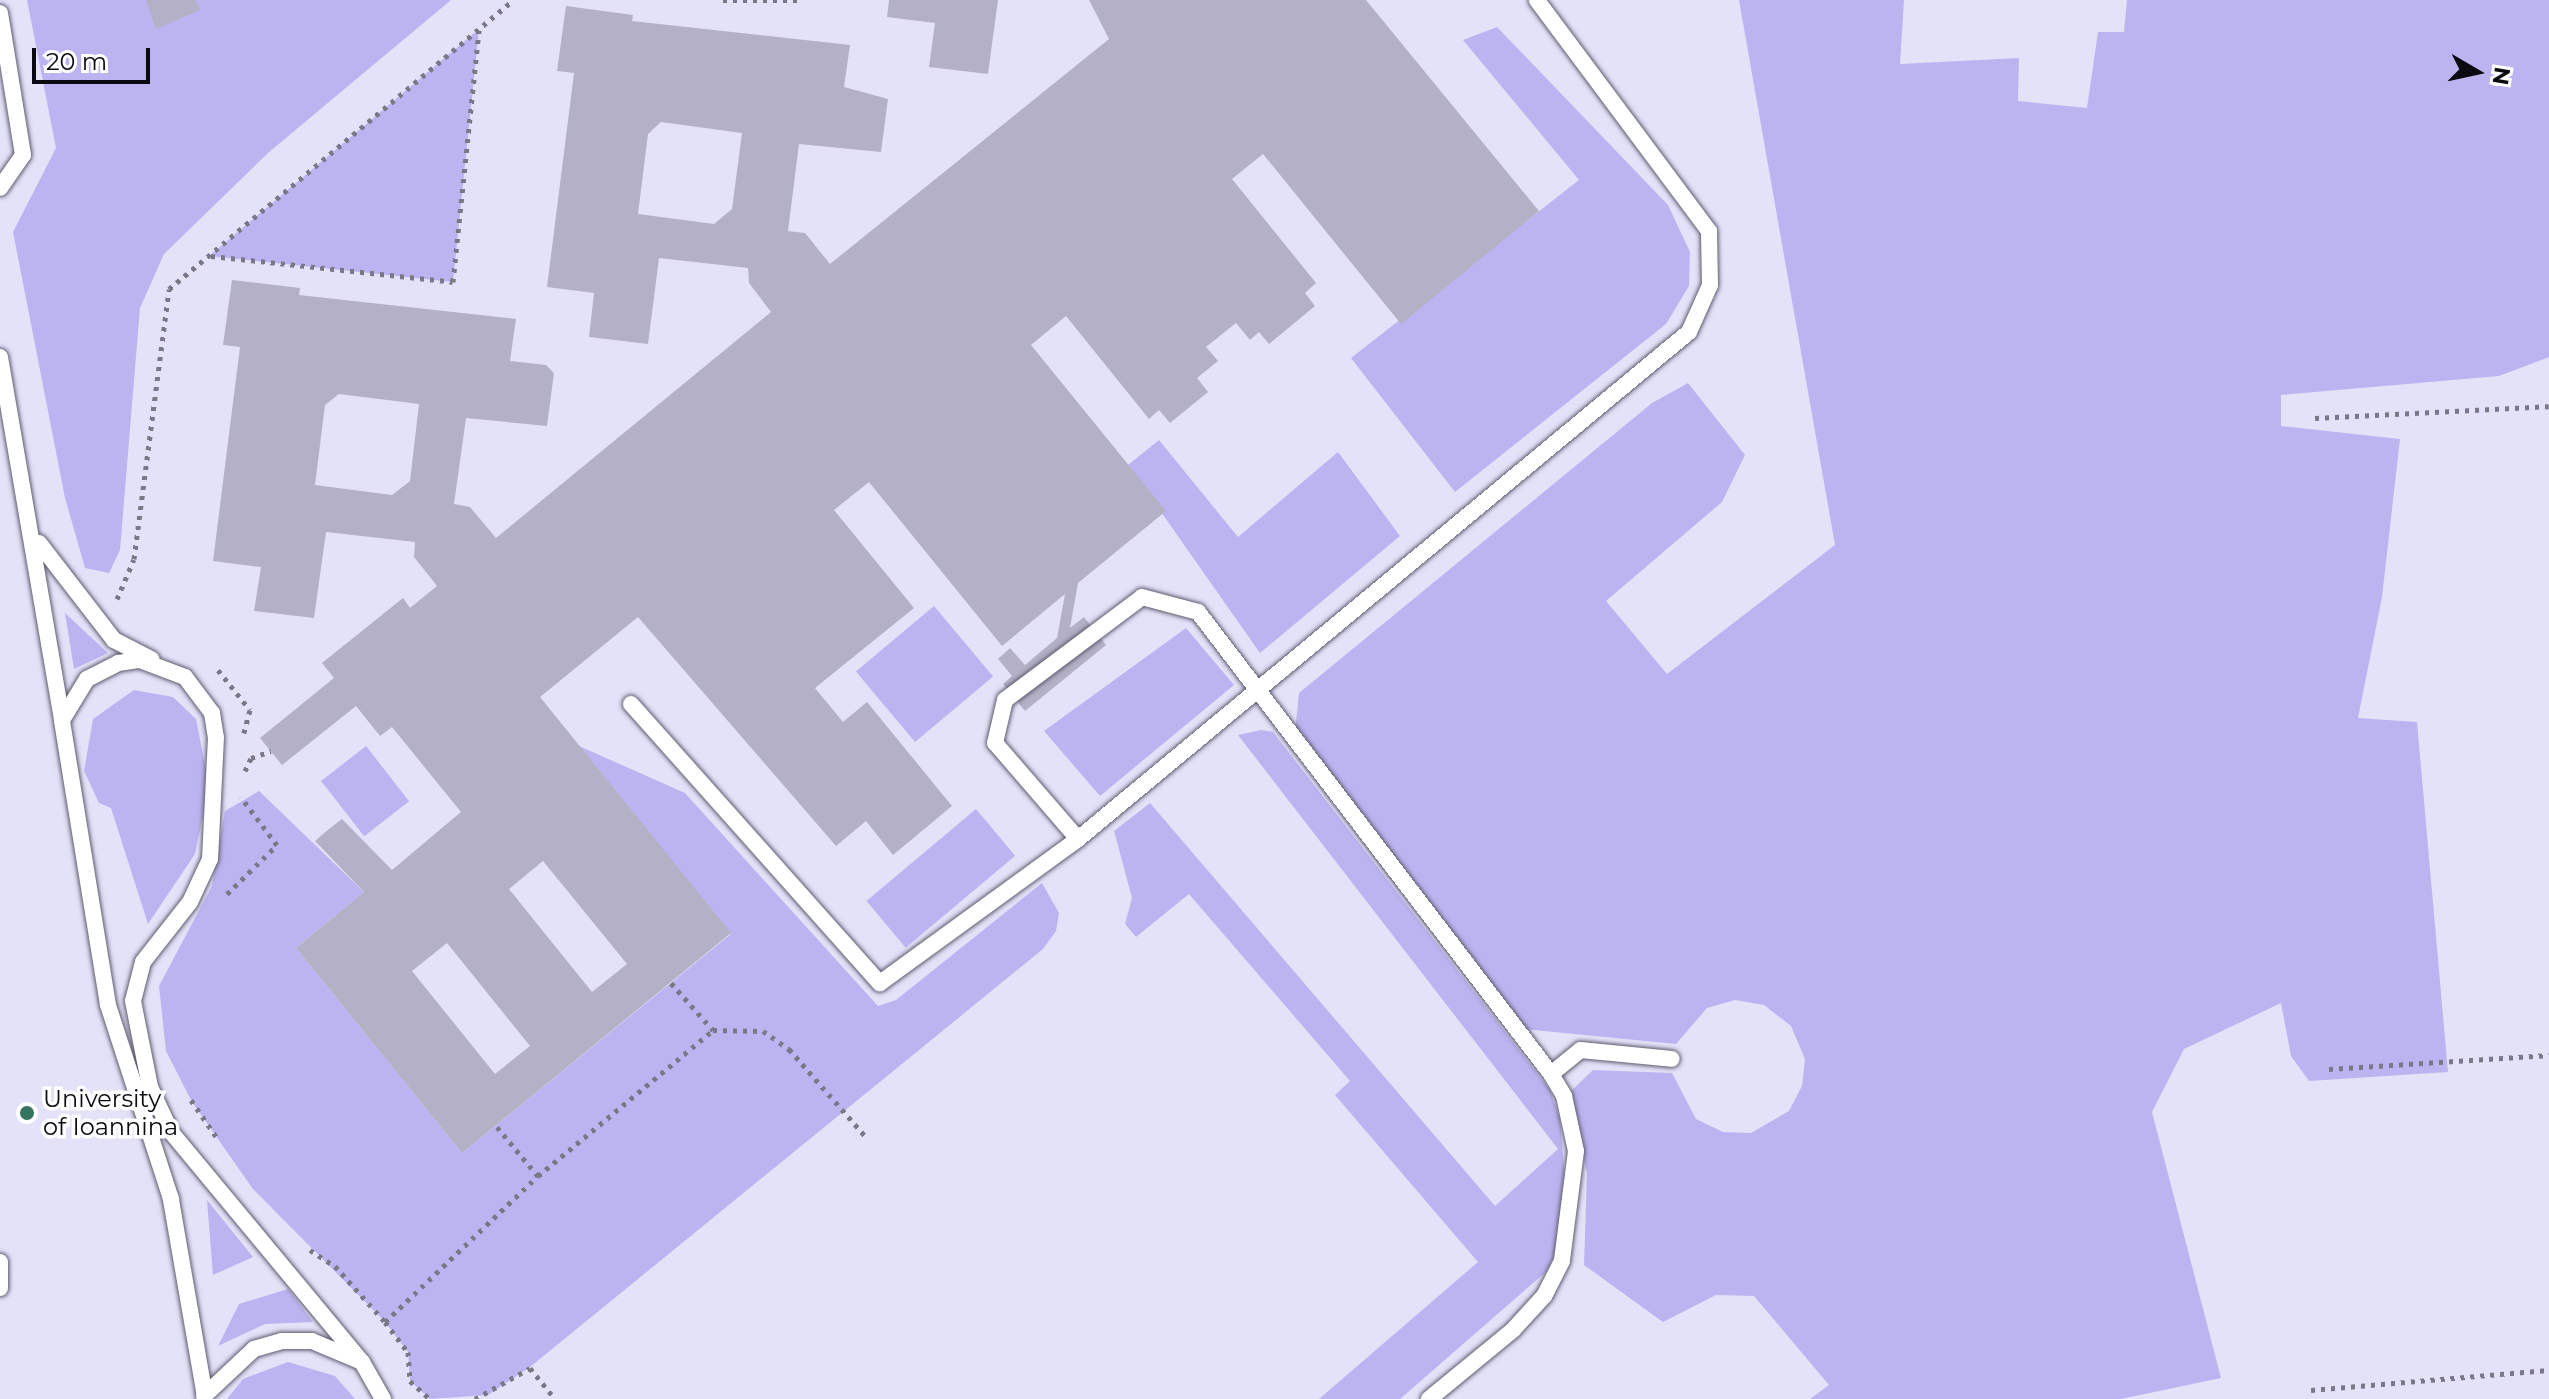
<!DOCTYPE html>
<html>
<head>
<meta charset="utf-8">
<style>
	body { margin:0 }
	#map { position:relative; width:2549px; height:1399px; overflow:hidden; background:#e4e2f9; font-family:Montserrat,sans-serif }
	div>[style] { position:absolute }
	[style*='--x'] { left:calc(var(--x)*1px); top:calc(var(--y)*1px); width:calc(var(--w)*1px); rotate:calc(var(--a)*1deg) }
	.green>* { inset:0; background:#bcb4f1; transform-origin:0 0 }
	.building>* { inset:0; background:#b4b1c7 }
	.path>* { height:5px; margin-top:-2.5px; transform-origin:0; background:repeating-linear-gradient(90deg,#7a7887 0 4px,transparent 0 10px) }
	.roads { filter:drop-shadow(0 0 2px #5e5c6f) drop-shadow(0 0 2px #5e5c6f) }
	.service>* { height:16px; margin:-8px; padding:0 8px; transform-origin:8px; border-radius:8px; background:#fff }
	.dots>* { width:22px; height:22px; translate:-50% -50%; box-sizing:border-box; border:4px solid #fff; border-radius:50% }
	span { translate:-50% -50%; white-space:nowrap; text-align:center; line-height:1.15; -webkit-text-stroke:7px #fff; paint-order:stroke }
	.poi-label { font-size:24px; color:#0b0a11 }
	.left { translate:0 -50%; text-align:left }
	.north { position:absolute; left:2437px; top:32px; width:80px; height:80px; -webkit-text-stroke:6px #fff; paint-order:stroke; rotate:99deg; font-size:22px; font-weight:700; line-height:32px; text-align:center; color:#0b0a11 }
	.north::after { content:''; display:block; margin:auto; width:28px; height:36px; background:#0b0a11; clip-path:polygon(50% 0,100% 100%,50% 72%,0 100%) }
	.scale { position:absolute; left:32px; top:48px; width:118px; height:36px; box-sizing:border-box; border:4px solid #0b0a11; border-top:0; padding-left:10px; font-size:24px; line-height:28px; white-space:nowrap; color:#0b0a11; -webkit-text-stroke:6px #fff; paint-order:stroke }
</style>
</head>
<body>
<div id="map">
	<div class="green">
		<div style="clip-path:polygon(27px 0,451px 0,268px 153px,164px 254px,140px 308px,120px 550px,109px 573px,85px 568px,65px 498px,13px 232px,56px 148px)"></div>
		<div style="clip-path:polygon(1739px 0,1904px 0,1900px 64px,2019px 58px,2018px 101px,2087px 108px,2098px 32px,2124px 32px,2127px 0,2549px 0,2549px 357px,2499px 376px,2281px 395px,2281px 426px,2400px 439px,2382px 597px,2358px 718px,2417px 722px,2448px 1072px,2309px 1081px,2291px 1056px,2281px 1003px,2184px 1049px,2152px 1112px,2221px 1378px,2121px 1399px,1810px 1399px,1829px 1385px,1754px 1296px,1716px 1295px,1663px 1322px,1584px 1265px,1587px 1173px,1569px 1093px,1593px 1070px,1672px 1073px,1696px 1119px,1723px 1132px,1751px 1133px,1789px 1111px,1802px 1086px,1805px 1059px,1791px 1026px,1764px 1005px,1735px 1000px,1707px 1008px,1676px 1044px,1524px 1029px,1294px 742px,1299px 693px,1652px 403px,1688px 383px,1745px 455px,1722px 502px,1606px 601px,1667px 674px,1835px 545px)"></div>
		<div style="clip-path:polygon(1497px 27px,1668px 205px,1690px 252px,1689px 286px,1666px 324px,1455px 492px,1351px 358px,1579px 180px,1463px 40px)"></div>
		<div style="clip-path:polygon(479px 29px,453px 282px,209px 256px)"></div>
		<div style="clip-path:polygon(1159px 440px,1238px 537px,1338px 452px,1400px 536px,1260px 653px,1128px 465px)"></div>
		<div style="left:934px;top:606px;width:92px;height:102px;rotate:50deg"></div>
		<div style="clip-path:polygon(65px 613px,108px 653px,74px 669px)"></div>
		<div style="clip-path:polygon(1186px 628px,1234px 685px,1100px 796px,1044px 731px)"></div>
		<div style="clip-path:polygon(134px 690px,173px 697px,196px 719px,209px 785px,195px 854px,148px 924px,111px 808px,99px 803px,84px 771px,93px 719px)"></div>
		<div style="clip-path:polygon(1261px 730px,1273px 732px,1550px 1090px,1560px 1119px,1567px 1203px,1563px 1237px,1547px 1271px,1400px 1399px,1319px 1399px,1478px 1262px,1335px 1095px,1350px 1081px,1189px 894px,1136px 937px,1125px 924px,1132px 898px,1114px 831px,1150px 803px,1495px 1206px,1558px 1149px,1238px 735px)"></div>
		<div style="left:366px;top:746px;width:70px;height:57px;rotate:52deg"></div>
		<div style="clip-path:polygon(579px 746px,685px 793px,878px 1006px,896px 1000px,1042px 883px,1059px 913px,1056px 931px,1043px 949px,530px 1367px,488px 1395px,430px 1399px,410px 1381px,408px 1352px,385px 1322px,253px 1189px,192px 1102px,166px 1051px,159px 986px,212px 886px,225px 811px,259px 791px,364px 892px,296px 948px,462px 1153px,731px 934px)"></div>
		<div style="left:976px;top:809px;width:61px;height:143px;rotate:50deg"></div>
		<div style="clip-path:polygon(207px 1200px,253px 1257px,213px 1275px)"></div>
		<div style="clip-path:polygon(288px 1289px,313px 1322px,265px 1324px,218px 1346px,239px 1304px)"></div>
		<div style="clip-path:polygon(288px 1362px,335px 1376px,355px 1399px,227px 1399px,243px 1379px)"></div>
	</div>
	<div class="building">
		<div style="clip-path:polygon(146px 0,195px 0,200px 10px,156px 29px)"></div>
		<div style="clip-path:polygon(889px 0,998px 0,988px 74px,929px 67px,935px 23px,887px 17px)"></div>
		<div style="clip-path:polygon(evenodd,1089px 0,1366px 0,1539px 211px,1401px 324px,1263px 154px,1232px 179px,1316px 283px,1305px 293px,1315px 306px,1269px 344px,1259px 332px,1250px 340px,1236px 323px,1206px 347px,1218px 361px,1197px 378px,1208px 392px,1170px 423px,1159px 410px,1149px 419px,1066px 316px,1031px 345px,1166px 511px,1078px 583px,1070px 628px,1084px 617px,1106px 645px,1025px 711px,1003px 684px,1012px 676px,998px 659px,1010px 648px,1025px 665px,1057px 638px,1065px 594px,1002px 646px,869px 482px,834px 510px,914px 608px,815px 688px,843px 722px,867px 702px,952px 806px,893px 855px,866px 821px,836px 846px,638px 617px,540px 697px,731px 933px,462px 1153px,296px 948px,364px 892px,315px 841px,329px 829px,342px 819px,392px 870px,461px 812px,392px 727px,380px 736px,356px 706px,282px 765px,260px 738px,334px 678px,322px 663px,403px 598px,410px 608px,437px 586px,414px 557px,415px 542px,326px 532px,314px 618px,254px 611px,261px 567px,213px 561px,240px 347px,223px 345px,232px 280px,300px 288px,299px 295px,516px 319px,510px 361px,546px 365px,554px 373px,547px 426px,466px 418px,454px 504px,470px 507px,496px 538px,771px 312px,749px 283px,748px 268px,659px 258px,648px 344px,589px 337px,594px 293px,547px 287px,574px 73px,557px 71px,566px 6px,633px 15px,632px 21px,850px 45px,844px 87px,888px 99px,881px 152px,799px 144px,788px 231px,805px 233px,830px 264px,1109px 39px,1089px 0,661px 122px,742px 133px,732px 209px,714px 224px,638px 214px,648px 134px,661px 122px,1089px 0,339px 394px,419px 404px,410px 481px,392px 495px,315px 485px,325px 405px,339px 394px,1089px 0,543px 861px,627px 964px,592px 992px,509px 889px,543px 861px,1089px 0,447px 943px,530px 1046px,495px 1074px,412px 971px,447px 943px)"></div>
	</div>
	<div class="path">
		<div style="--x:723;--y:0;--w:80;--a:0"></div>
		<div style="--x:211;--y:256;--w:243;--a:6.1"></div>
		<div style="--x:453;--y:282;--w:253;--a:-84.1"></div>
		<div style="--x:2315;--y:418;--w:234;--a:-2.9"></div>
		<div style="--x:117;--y:599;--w:43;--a:-67"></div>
		<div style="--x:134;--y:559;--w:272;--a:-82.6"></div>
		<div style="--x:169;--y:289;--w:450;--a:-40"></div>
		<div style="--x:218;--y:670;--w:51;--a:51.3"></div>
		<div style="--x:250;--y:710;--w:24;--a:105"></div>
		<div style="--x:245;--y:771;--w:14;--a:-65"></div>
		<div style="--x:251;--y:758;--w:21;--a:-19"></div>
		<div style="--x:227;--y:894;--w:70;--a:-44.4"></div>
		<div style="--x:277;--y:845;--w:60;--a:-126.9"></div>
		<div style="--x:671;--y:983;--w:63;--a:48.2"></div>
		<div style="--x:2329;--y:1069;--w:220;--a:-3.6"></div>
		<div style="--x:191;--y:1100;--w:46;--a:55.6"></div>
		<div style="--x:497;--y:1127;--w:64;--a:50.1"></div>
		<div style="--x:310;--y:1250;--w:30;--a:33"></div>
		<div style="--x:335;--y:1266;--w:75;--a:48.2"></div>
		<div style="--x:385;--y:1322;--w:38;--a:53"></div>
		<div style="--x:408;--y:1352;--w:29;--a:86"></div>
		<div style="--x:410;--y:1381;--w:27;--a:42"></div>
		<div style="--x:385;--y:1322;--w:211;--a:-43.7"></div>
		<div style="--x:538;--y:1176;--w:228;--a:-39.8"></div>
		<div style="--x:713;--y:1030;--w:50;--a:1.1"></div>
		<div style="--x:763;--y:1031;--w:32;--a:35"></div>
		<div style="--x:789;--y:1049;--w:117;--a:48.8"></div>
		<div style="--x:2311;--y:1390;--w:239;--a:-4.8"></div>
		<div style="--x:475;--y:1399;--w:63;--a:-29.4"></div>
		<div style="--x:530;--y:1368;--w:36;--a:51"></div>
	</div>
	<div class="roads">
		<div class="service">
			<div style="--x:0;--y:13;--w:144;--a:80.8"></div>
			<div style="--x:23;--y:155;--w:40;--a:124.9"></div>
			<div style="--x:0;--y:357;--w:368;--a:80.3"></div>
			<div style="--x:39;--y:543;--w:123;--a:52.3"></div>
			<div style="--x:114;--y:640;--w:42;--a:27.2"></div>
			<div style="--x:631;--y:704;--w:374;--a:48.3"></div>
			<div style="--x:880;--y:983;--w:245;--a:-36"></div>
			<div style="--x:1078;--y:839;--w:794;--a:-39.69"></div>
			<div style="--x:1689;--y:332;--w:51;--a:-65.9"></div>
			<div style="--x:1710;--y:285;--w:54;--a:-91.1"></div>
			<div style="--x:1709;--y:231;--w:288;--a:-126.7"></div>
			<div style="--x:1078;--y:839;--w:127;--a:-130.8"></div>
			<div style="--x:995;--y:743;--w:44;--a:-76.9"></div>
			<div style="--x:1005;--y:700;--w:171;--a:-36.9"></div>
			<div style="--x:1142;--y:597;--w:58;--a:15"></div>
			<div style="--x:1198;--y:612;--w:581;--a:52.62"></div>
			<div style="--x:1551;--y:1074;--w:26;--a:59"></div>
			<div style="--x:1564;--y:1096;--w:56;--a:77.7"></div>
			<div style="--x:1576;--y:1151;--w:111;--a:97.3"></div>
			<div style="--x:1562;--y:1261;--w:39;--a:117"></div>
			<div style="--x:1544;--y:1296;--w:46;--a:132.4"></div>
			<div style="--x:1513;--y:1330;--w:109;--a:140.6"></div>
			<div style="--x:1551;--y:1074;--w:38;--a:-39"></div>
			<div style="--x:1581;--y:1050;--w:91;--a:5.6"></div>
			<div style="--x:0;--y:1262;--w:26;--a:90"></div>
			<div style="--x:204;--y:1391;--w:195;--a:-99.8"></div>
			<div style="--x:171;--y:1199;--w:204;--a:-108"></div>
			<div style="--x:108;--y:1005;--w:289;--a:-99.2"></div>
			<div style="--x:62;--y:720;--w:48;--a:-58.6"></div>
			<div style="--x:87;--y:679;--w:35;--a:-27"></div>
			<div style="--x:118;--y:663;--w:22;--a:-8"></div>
			<div style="--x:140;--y:660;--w:48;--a:20.7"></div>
			<div style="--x:185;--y:677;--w:45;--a:53.1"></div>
			<div style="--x:212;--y:713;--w:24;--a:81"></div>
			<div style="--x:216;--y:737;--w:122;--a:92.8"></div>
			<div style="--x:210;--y:859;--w:47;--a:114.9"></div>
			<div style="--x:190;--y:902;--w:76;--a:128.1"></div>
			<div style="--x:143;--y:962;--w:40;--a:104.4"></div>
			<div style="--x:133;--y:1001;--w:88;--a:78.8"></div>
			<div style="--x:150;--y:1087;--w:50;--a:65"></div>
			<div style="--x:171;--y:1132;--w:299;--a:50.3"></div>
			<div style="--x:204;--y:1396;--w:69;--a:-43.2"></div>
			<div style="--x:254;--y:1349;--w:29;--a:-16"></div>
			<div style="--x:282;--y:1341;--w:30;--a:0"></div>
			<div style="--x:312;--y:1341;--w:54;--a:22.8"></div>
			<div style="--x:362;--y:1362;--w:43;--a:60.4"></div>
		</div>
	</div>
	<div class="dots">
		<div style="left:27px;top:1113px;background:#37745f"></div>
	</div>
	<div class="poi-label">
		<span class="left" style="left:43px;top:1113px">University<br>of Ioannina</span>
	</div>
	<div class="north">N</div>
	<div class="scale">20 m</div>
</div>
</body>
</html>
